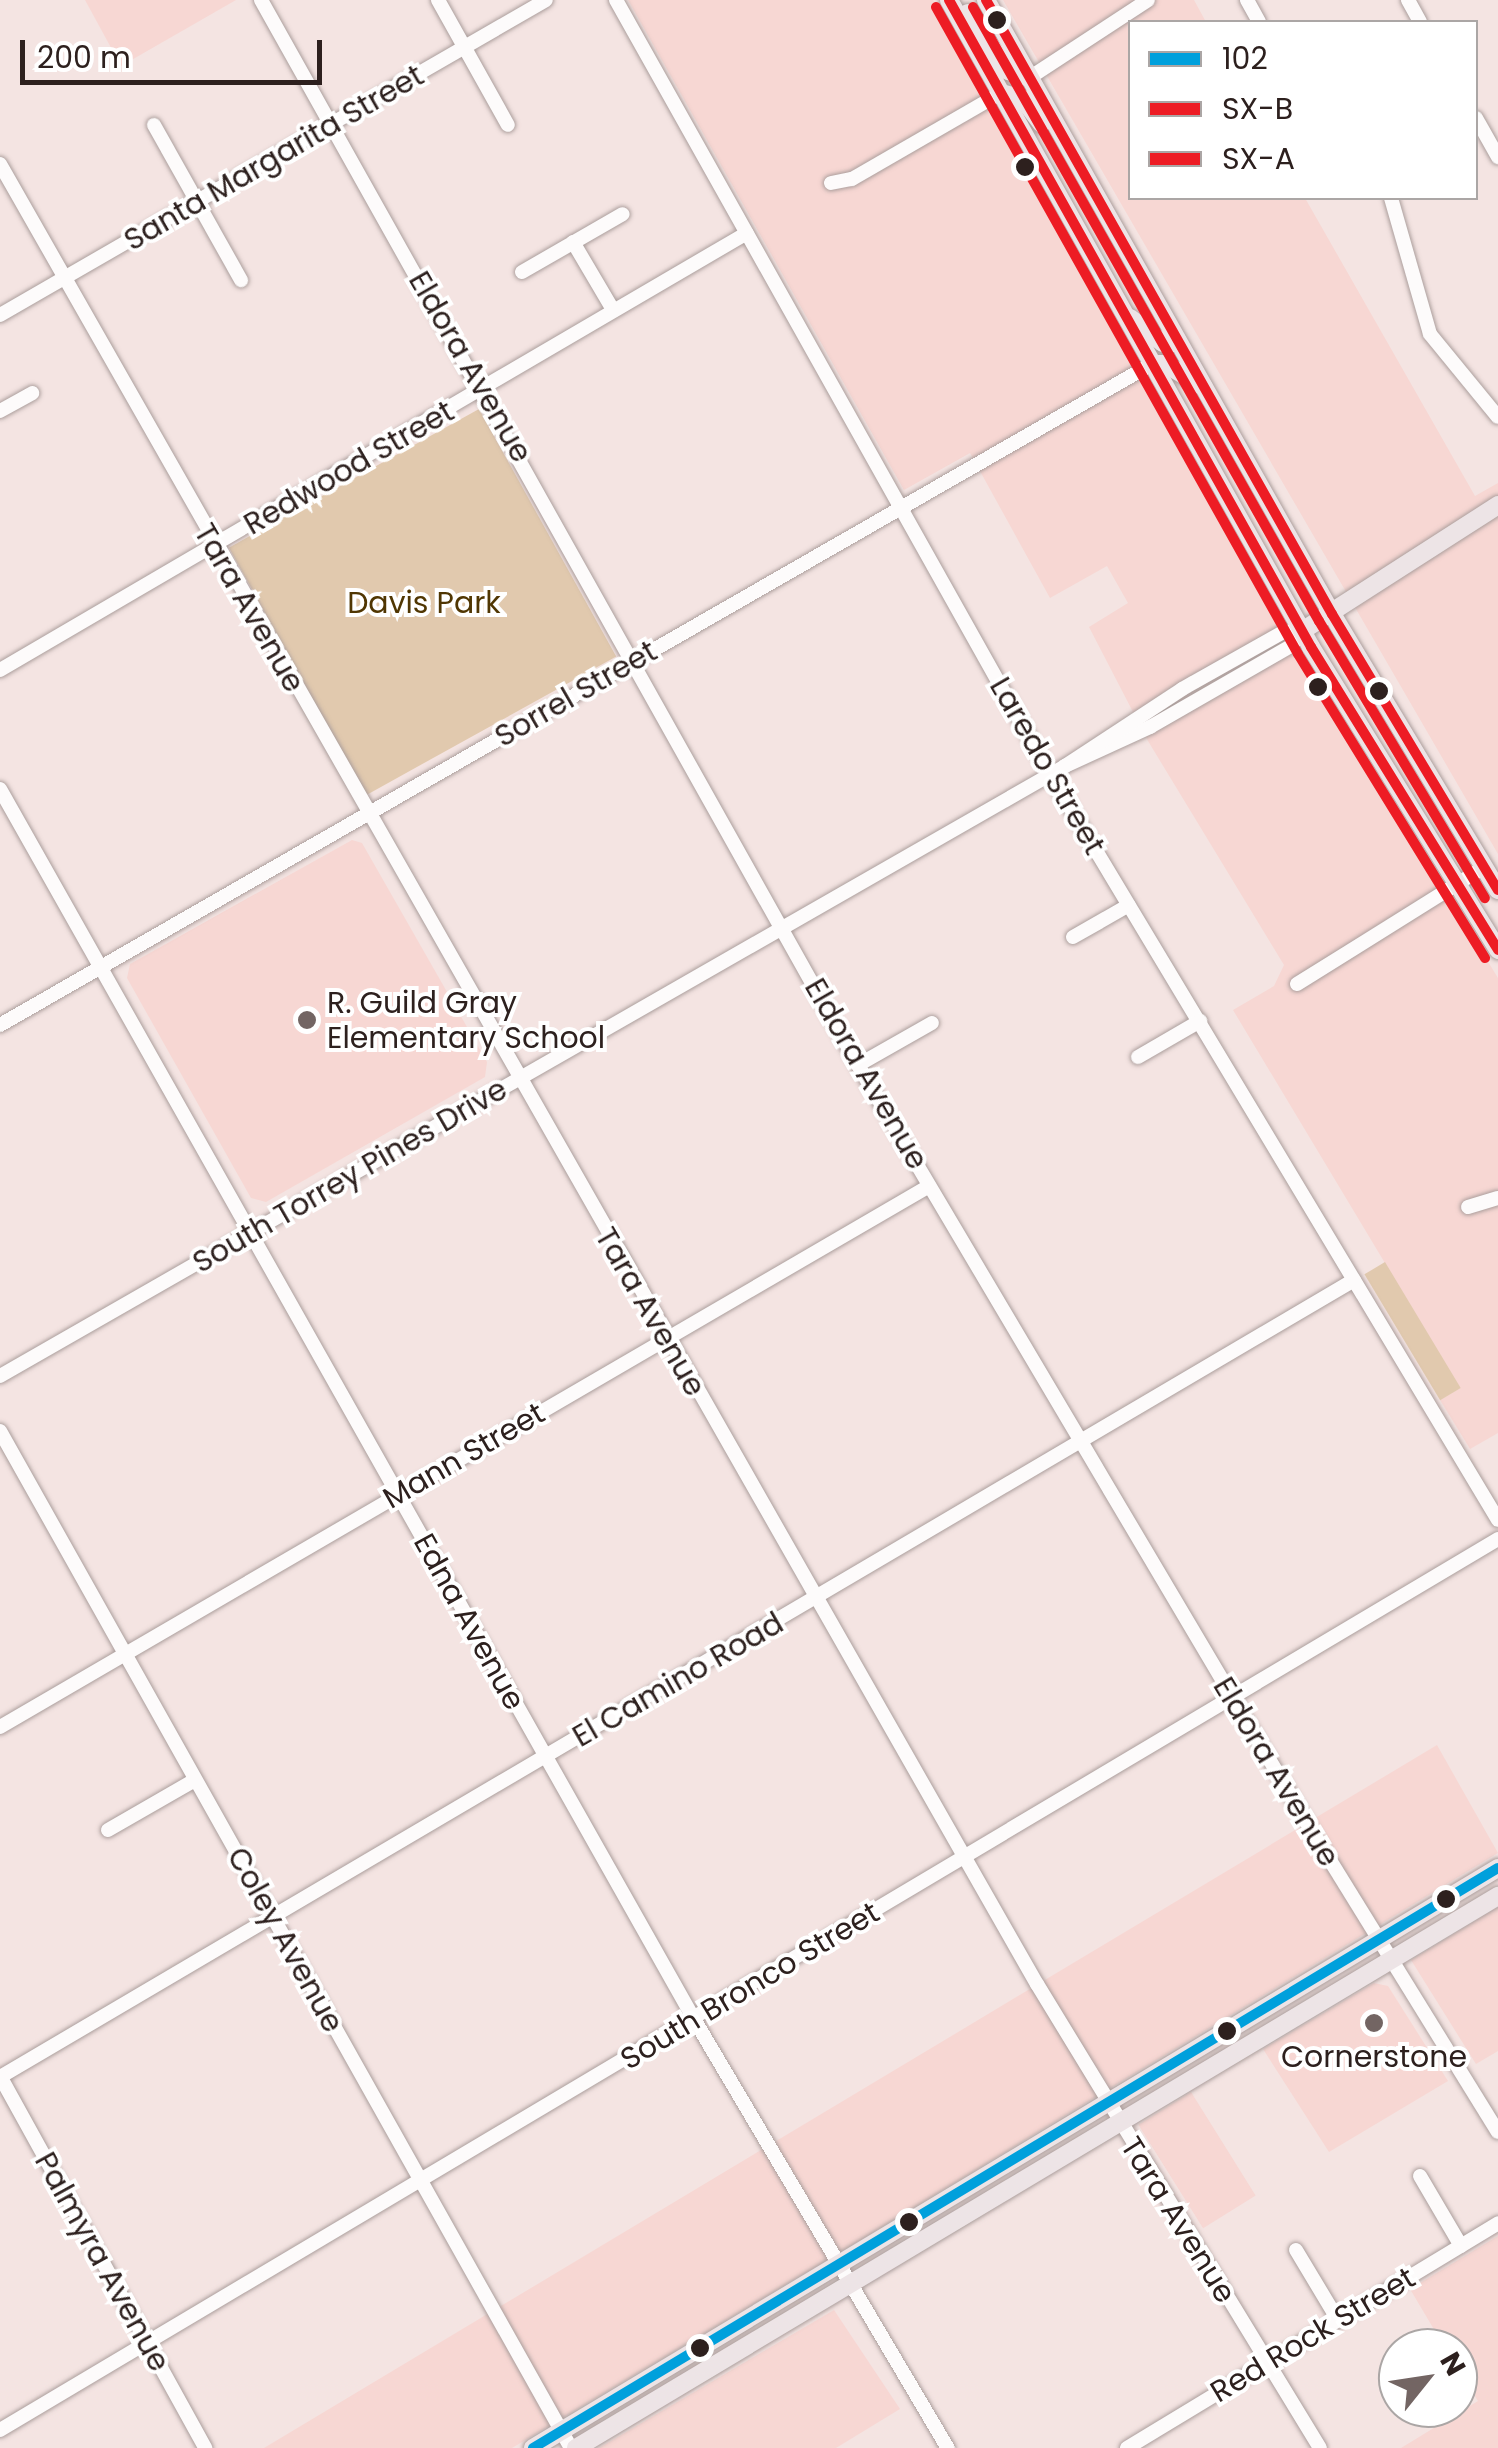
<!DOCTYPE html>
<html>
<head>
<meta charset="utf-8">
<style>
	body { margin:0 }
	#map { position:relative; width:1498px; height:2448px; overflow:hidden; background:#f4e4e2; font-family:Poppins,sans-serif }
	div>[style] { position:absolute }
	[style*='--x'] { left:calc(var(--x)*1px); top:calc(var(--y)*1px); width:calc(var(--w)*1px); rotate:calc(var(--a)*1deg) }
	.built>* { inset:0; background:#f7d7d3; transform-origin:0 0 }
	.green>* { inset:0; background:#e1c9ae; transform-origin:0 0 }
	.roads { filter:drop-shadow(0 0 2px #ab9e9c) drop-shadow(0 0 2px #ab9e9c) }
	.minor>* { height:14px; margin:-7px; padding:0 7px; transform-origin:7px; border-radius:7px; background:#fdfbfb }
	.major>* { height:18px; margin:-9px; padding:0 9px; transform-origin:9px; border-radius:9px; background:#ede4e6 }
	.bus-1>* { height:10px; margin:-5px; padding:0 5px; transform-origin:5px; border-radius:5px; background:#00a0dc }
	.bus-2>* { height:10px; margin:-5px; padding:0 5px; transform-origin:5px; border-radius:5px; background:#ed1c24 }
	.bus-3>* { height:10px; margin:-5px; padding:0 5px; transform-origin:5px; border-radius:5px; background:#ed1c24 }
	.dots>* { width:28px; height:28px; translate:-50% -50%; box-sizing:border-box; border:5px solid #fff; border-radius:50% }
	span { translate:-50% -50%; white-space:nowrap; text-align:center; line-height:1.15; -webkit-text-stroke:8px #fff; paint-order:stroke }
	.street-label { font-size:30px; color:#2d201e }
	.park-label { font-size:30px; color:#503602 }
	.poi-label { font-size:30px; color:#2d201e }
	.left { translate:0 -50%; text-align:left }
	.legend { position:absolute; left:1128px; top:20px; width:350px; height:180px; box-sizing:border-box; background:#fff; border:2px solid #aba6a5; margin:0; padding:12px 18px; list-style:none; font-size:30px; color:#2d201e }
	.legend li { display:flex; align-items:center; gap:20px; height:50px }
	.legend b { width:50px; border:2px solid #aba6a5 }
	.north { position:absolute; left:1378px; top:2328px; width:100px; height:100px; box-sizing:border-box; background:#fff; border:2px solid #aba6a5; border-radius:50%; rotate:60deg; font-size:28px; font-weight:700; line-height:40px; text-align:center; color:#2d201e }
	.north::after { content:''; display:block; margin:auto; width:35px; height:45px; background:#736563; clip-path:polygon(50% 0,100% 100%,50% 72%,0 100%) }
	.scale { position:absolute; left:20px; top:40px; width:302px; height:45px; box-sizing:border-box; border:5px solid #2d201e; border-top:0; padding-left:12px; font-size:30px; line-height:35px; white-space:nowrap; color:#2d201e; -webkit-text-stroke:8px #fff; paint-order:stroke }
</style>
</head>
<body>
<div id="map">
	<div class="built">
		<div style="clip-path:polygon(85px 0,236px 0,121px 66px)"></div>
		<div style="clip-path:polygon(628px 0,933px 0,1301px 656px,1498px 978px,1498px 1433px,1470px 1449px,1440px 1400px,1460px 1388px,1233px 1010px,1274px 986px,1284px 965px,1148px 741px,1089px 627px,1128px 603px,1107px 566px,1050px 598px,970px 453px,904px 490px)"></div>
		<div style="clip-path:polygon(1003px 0,1194px 0,1206px 22px,1130px 22px,1130px 198px,1305px 198px,1475px 496px,1498px 483px,1498px 854px)"></div>
		<div style="clip-path:polygon(352px 840px,362px 843px,487px 1062px,485px 1077px,266px 1202px,251px 1198px,127px 978px,130px 964px)"></div>
		<div style="clip-path:polygon(1437px 1745px,1498px 1853px,855px 2243px,512px 2448px,264px 2448px)"></div>
		<div style="clip-path:polygon(1498px 1907px,1498px 2051px,1476px 2064px,1411px 1960px)"></div>
		<div style="clip-path:polygon(1374px 1983px,1388px 1986px,1448px 2081px,1329px 2152px,1263px 2049px)"></div>
		<div style="left:1191px;top:2092px;width:122px;height:62px;rotate:58deg"></div>
		<div style="clip-path:polygon(1498px 2236px,1498px 2448px,1401px 2448px,1478px 2401px,1458px 2369px,1458px 2348px,1445px 2348px,1410px 2289px)"></div>
		<div style="clip-path:polygon(834px 2310px,900px 2409px,836px 2448px,599px 2448px)"></div>
	</div>
	<div class="green">
		<div style="left:479px;top:409px;width:283px;height:286px;rotate:61deg"></div>
		<div style="left:1385px;top:1262px;width:147px;height:24px;rotate:59deg"></div>
	</div>
	<div class="roads">
		<div class="minor">
			<div style="--x:261;--y:0;--w:1221;--a:60.73"></div>
			<div style="--x:858;--y:1065;--w:881;--a:59.36"></div>
			<div style="--x:1307;--y:1823;--w:363;--a:58.3"></div>
			<div style="--x:438;--y:0;--w:143;--a:60.8"></div>
			<div style="--x:616;--y:0;--w:887;--a:60.72"></div>
			<div style="--x:1050;--y:774;--w:870;--a:59.01"></div>
			<div style="--x:1247;--y:0;--w:25;--a:61"></div>
			<div style="--x:1408;--y:0;--w:25;--a:61"></div>
			<div style="--x:1029;--y:78;--w:142;--a:-33.2"></div>
			<div style="--x:1476;--y:118;--w:45;--a:60.6"></div>
			<div style="--x:154;--y:125;--w:178;--a:60.7"></div>
			<div style="--x:0;--y:164;--w:2095;--a:60.33"></div>
			<div style="--x:1037;--y:1984;--w:543;--a:58.62"></div>
			<div style="--x:831;--y:183;--w:21;--a:-11"></div>
			<div style="--x:852;--y:179;--w:172;--a:-30"></div>
			<div style="--x:1391;--y:198;--w:141;--a:74"></div>
			<div style="--x:1430;--y:334;--w:107;--a:50.7"></div>
			<div style="--x:573;--y:242;--w:79;--a:59.5"></div>
			<div style="--x:522;--y:272;--w:116;--a:-29.9"></div>
			<div style="--x:0;--y:315;--w:630;--a:-29.98"></div>
			<div style="--x:0;--y:411;--w:37;--a:-29"></div>
			<div style="--x:0;--y:670;--w:865;--a:-30.33"></div>
			<div style="--x:1065;--y:766;--w:94;--a:-24.6"></div>
			<div style="--x:1150;--y:727;--w:163;--a:-29.9"></div>
			<div style="--x:1291;--y:646;--w:19;--a:-54"></div>
			<div style="--x:0;--y:789;--w:1412;--a:60.57"></div>
			<div style="--x:694;--y:2019;--w:499;--a:59.4"></div>
			<div style="--x:1073;--y:937;--w:64;--a:-29.7"></div>
			<div style="--x:1297;--y:984;--w:221;--a:-32"></div>
			<div style="--x:0;--y:1025;--w:1328;--a:-29.85"></div>
			<div style="--x:1138;--y:1057;--w:72;--a:-30.1"></div>
			<div style="--x:858;--y:1065;--w:85;--a:-29.6"></div>
			<div style="--x:1468;--y:1207;--w:31;--a:-17"></div>
			<div style="--x:0;--y:1376;--w:1227;--a:-29.8"></div>
			<div style="--x:1065;--y:766;--w:140;--a:-33.3"></div>
			<div style="--x:1182;--y:689;--w:116;--a:-29.4"></div>
			<div style="--x:1283;--y:632;--w:19;--a:-3"></div>
			<div style="--x:0;--y:1431;--w:1166;--a:60.69"></div>
			<div style="--x:0;--y:1727;--w:1075;--a:-30.21"></div>
			<div style="--x:108;--y:1830;--w:100;--a:-29.9"></div>
			<div style="--x:0;--y:2076;--w:425;--a:61.1"></div>
			<div style="--x:0;--y:2077;--w:1571;--a:-30.48"></div>
			<div style="--x:1420;--y:2176;--w:81;--a:59.6"></div>
			<div style="--x:1296;--y:2250;--w:82;--a:59"></div>
			<div style="--x:0;--y:2430;--w:1743;--a:-30.74"></div>
			<div style="--x:1127;--y:2448;--w:434;--a:-31.2"></div>
		</div>
		<div class="major">
			<div style="--x:949;--y:0;--w:741;--a:60.77"></div>
			<div style="--x:1311;--y:647;--w:356;--a:58.3"></div>
			<div style="--x:986;--y:0;--w:705;--a:60.6"></div>
			<div style="--x:1332;--y:614;--w:322;--a:59"></div>
			<div style="--x:968;--y:13;--w:70;--a:55.4"></div>
			<div style="--x:1008;--y:71;--w:22;--a:18"></div>
			<div style="--x:1001;--y:93;--w:23;--a:15"></div>
			<div style="--x:1023;--y:99;--w:31;--a:53"></div>
			<div style="--x:1130;--y:318;--w:41;--a:37.1"></div>
			<div style="--x:1163;--y:343;--w:15;--a:0"></div>
			<div style="--x:1152;--y:364;--w:13;--a:0"></div>
			<div style="--x:1165;--y:364;--w:45;--a:30.5"></div>
			<div style="--x:1302;--y:631;--w:233;--a:-32.7"></div>
			<div style="--x:533;--y:2448;--w:1126;--a:-31.01"></div>
			<div style="--x:576;--y:2448;--w:1075;--a:-30.91"></div>
		</div>
	</div>
	<div class="bus-1">
		<div style="--x:533;--y:2448;--w:1126;--a:-31.01"></div>
	</div>
	<div class="bus-2">
		<div style="--x:949;--y:0;--w:741;--a:60.77"></div>
		<div style="--x:1311;--y:647;--w:356;--a:58.3"></div>
		<div style="--x:986;--y:0;--w:705;--a:60.6"></div>
		<div style="--x:1332;--y:614;--w:322;--a:59"></div>
	</div>
	<div class="bus-3">
		<div style="--x:936;--y:7;--w:741;--a:60.77"></div>
		<div style="--x:1298;--y:654;--w:357;--a:58.4"></div>
		<div style="--x:973;--y:7;--w:705;--a:60.6"></div>
		<div style="--x:1319;--y:621;--w:323;--a:59.1"></div>
	</div>
	<div class="dots">
		<div style="left:997px;top:20px;background:#2d201e"></div>
		<div style="left:1025px;top:167px;background:#2d201e"></div>
		<div style="left:1318px;top:687px;background:#2d201e"></div>
		<div style="left:1379px;top:691px;background:#2d201e"></div>
		<div style="left:307px;top:1020px;background:#736563"></div>
		<div style="left:1446px;top:1899px;background:#2d201e"></div>
		<div style="left:1374px;top:2023px;background:#736563"></div>
		<div style="left:1227px;top:2031px;background:#2d201e"></div>
		<div style="left:909px;top:2222px;background:#2d201e"></div>
		<div style="left:700px;top:2348px;background:#2d201e"></div>
	</div>
	<div class="street-label">
		<span style="left:274px;top:158px;rotate:-30deg">Santa Margarita Street</span>
		<span style="left:470px;top:367px;rotate:60deg">Eldora Avenue</span>
		<span style="left:349px;top:468px;rotate:-30deg">Redwood Street</span>
		<span style="left:249px;top:608px;rotate:60deg">Tara Avenue</span>
		<span style="left:576px;top:694px;rotate:-30deg">Sorrel Street</span>
		<span style="left:1047px;top:766px;rotate:60deg">Laredo Street</span>
		<span style="left:866px;top:1074px;rotate:60deg">Eldora Avenue</span>
		<span style="left:350px;top:1176px;rotate:-30deg">South Torrey Pines Drive</span>
		<span style="left:650px;top:1312px;rotate:60deg">Tara Avenue</span>
		<span style="left:464px;top:1456px;rotate:-30deg">Mann Street</span>
		<span style="left:469px;top:1622px;rotate:61deg">Edna Avenue</span>
		<span style="left:678px;top:1680px;rotate:-30deg">El Camino Road</span>
		<span style="left:1276px;top:1772px;rotate:59deg">Eldora Avenue</span>
		<span style="left:285px;top:1940px;rotate:61deg">Coley Avenue</span>
		<span style="left:750px;top:1986px;rotate:-31deg">South Bronco Street</span>
		<span style="left:1178px;top:2220px;rotate:58deg">Tara Avenue</span>
		<span style="left:102px;top:2262px;rotate:61deg">Palmyra Avenue</span>
		<span style="left:1313px;top:2335px;rotate:-31deg">Red Rock Street</span>
	</div>
	<div class="park-label">
		<span style="left:424px;top:603px">Davis Park</span>
	</div>
	<div class="poi-label">
		<span class="left" style="left:327px;top:1020px">R. Guild Gray<br>Elementary School</span>
		<span style="left:1374px;top:2057px">Cornerstone</span>
	</div>
	<ul class="legend">
	<li><b style="height:12px;background:#00a0dc"></b>102</li>
	<li><b style="height:12px;background:#ed1c24"></b>SX-B</li>
	<li><b style="height:12px;background:#ed1c24"></b>SX-A</li>
	</ul>
	<div class="north">N</div>
	<div class="scale">200 m</div>
</div>
</body>
</html>
